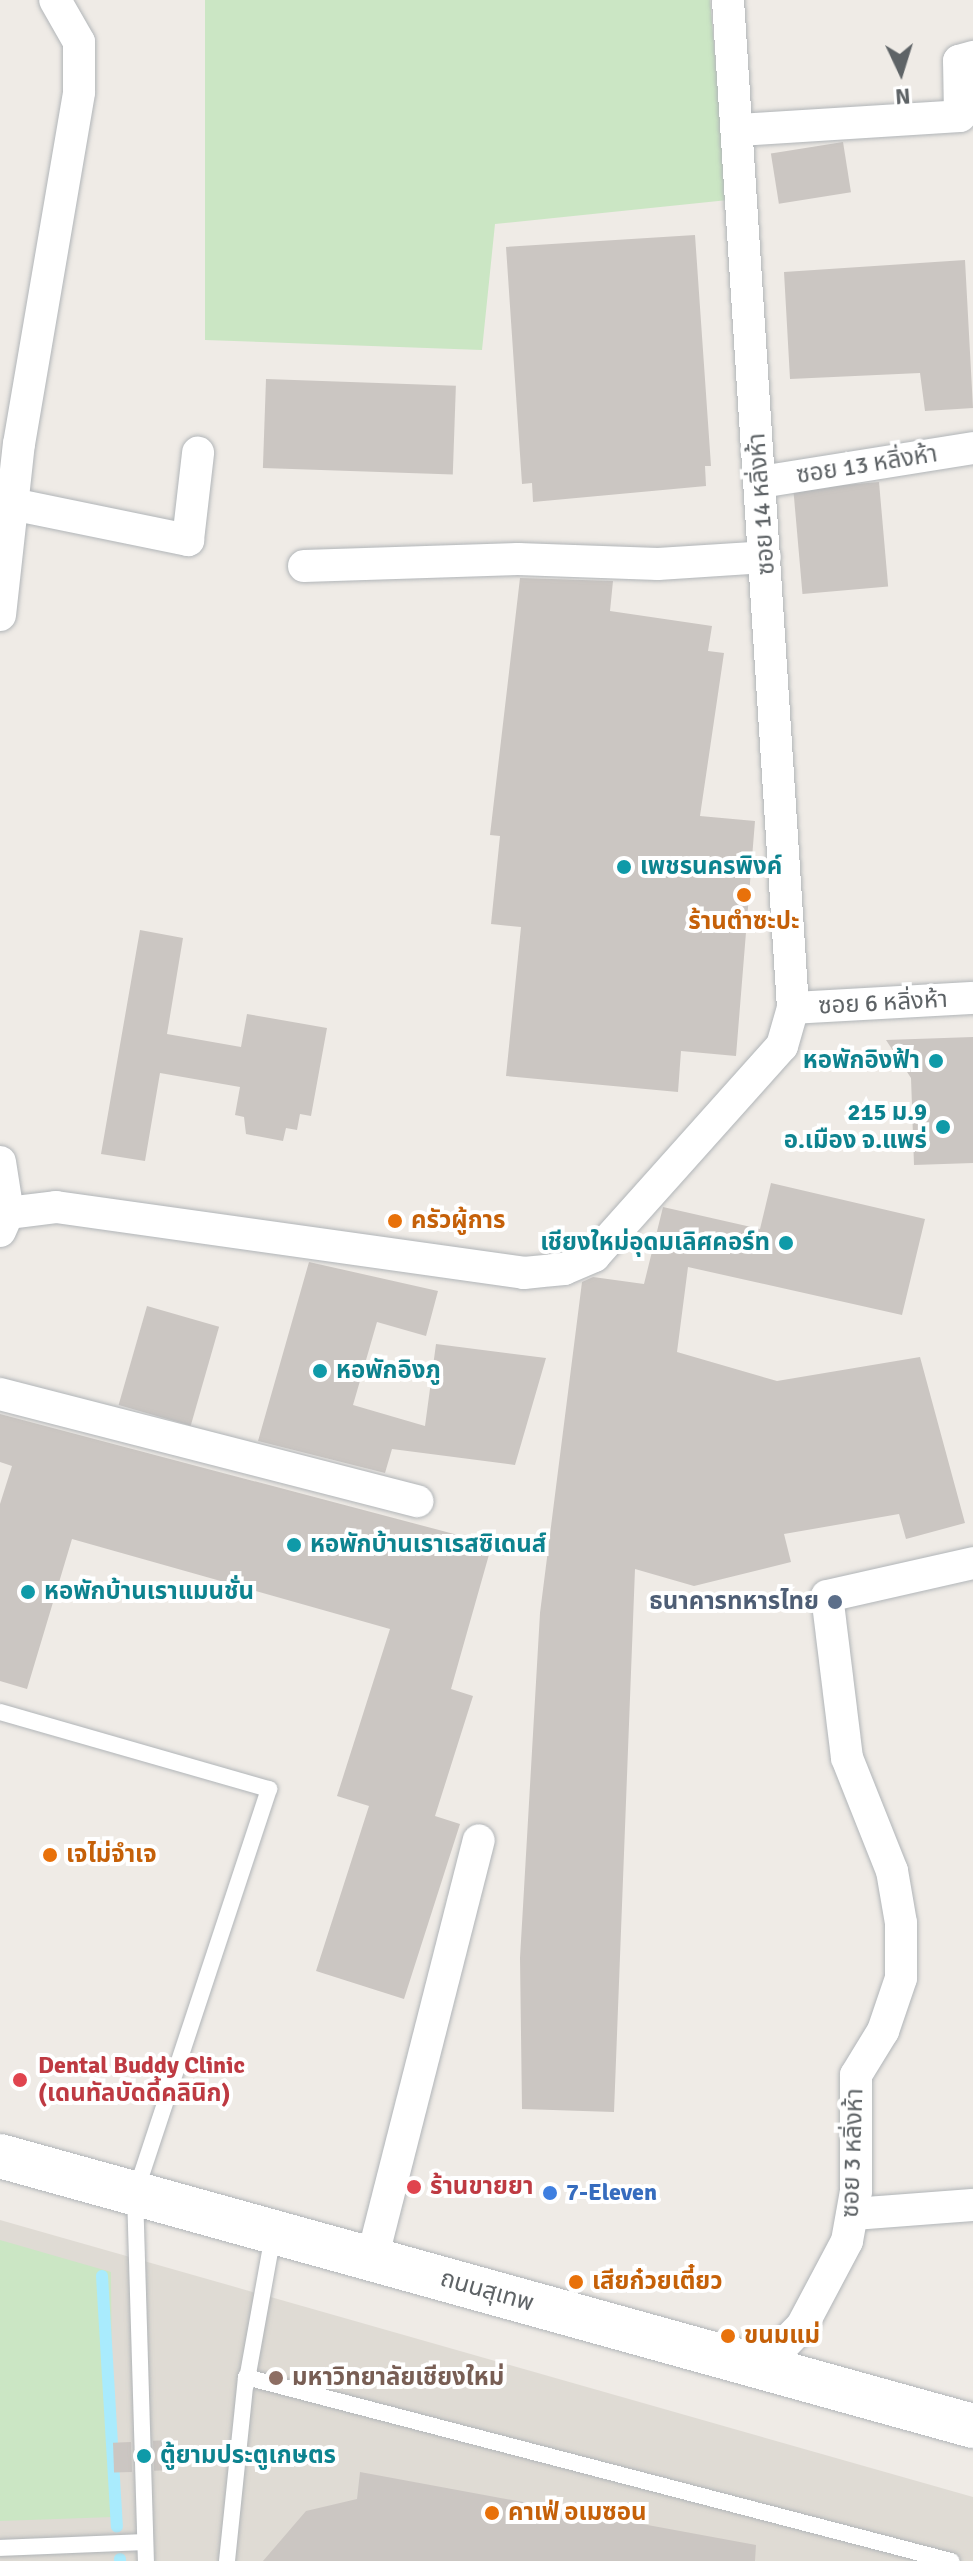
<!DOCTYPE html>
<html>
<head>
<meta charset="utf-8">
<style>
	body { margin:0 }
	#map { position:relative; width:973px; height:2561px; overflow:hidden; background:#efebe6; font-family:Signika,"Noto Sans Thai",sans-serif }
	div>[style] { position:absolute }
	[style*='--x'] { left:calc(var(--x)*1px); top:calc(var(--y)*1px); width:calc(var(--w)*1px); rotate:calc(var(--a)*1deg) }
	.education>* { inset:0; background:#dfdbd4 }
	.green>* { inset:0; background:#cbe6c4 }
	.stream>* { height:12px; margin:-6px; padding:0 6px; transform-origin:6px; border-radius:6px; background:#a9ebfd }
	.building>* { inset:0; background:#cbc6c2; transform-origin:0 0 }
	.roads { filter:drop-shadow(0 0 2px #b1b5b8) drop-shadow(0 0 2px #b1b5b8) }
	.service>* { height:16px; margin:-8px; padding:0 8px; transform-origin:8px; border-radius:8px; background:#fff }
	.minor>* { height:32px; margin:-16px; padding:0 16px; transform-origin:16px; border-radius:16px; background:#fff }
	.secondary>* { height:44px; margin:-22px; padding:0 22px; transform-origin:22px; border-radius:22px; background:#fff }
	.dots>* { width:22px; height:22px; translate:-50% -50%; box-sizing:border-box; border:4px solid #fff; border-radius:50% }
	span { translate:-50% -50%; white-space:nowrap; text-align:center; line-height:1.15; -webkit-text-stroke:8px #fff; paint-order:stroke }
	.street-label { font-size:24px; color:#5e6366 }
	.culture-label { font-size:24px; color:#0d838f; font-weight:700 }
	.left { translate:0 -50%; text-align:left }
	.right { translate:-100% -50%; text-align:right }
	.food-label { font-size:24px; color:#c56008; font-weight:700 }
	.service-label { font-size:24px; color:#4e5e75; font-weight:700 }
	.health-label { font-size:24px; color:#be3a42; font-weight:700 }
	.shop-label { font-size:24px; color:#366cbe; font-weight:700 }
	.education-label { font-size:24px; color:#785e54; font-weight:700 }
	.north { position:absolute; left:861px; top:32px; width:80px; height:80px; -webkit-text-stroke:6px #fff; paint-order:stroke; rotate:176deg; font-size:22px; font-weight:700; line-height:32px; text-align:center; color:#5e6366 }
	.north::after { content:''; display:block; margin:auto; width:28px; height:36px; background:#5e6366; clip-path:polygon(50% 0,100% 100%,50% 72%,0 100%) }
</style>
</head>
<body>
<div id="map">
	<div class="education">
		<div style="clip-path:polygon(0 2220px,973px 2497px,973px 2561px,0 2561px)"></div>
	</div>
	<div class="green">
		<div style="clip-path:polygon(205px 0,710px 0,728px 200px,495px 224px,482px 350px,205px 340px)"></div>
		<div style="clip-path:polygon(0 2240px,111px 2272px,113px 2517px,0 2521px)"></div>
	</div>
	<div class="stream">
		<div style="--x:102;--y:2276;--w:251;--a:86.6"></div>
		<div style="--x:120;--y:2559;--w:2;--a:90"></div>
	</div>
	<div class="building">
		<div style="left:843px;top:142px;width:51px;height:73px;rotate:81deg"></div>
		<div style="clip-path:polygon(695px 235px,711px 466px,705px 466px,706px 486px,533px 502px,532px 483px,522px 484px,506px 247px)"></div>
		<div style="clip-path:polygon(965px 260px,973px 408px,925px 411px,920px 373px,790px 379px,784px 272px)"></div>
		<div style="left:266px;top:379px;width:190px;height:89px;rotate:2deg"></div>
		<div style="left:879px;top:482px;width:105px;height:86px;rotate:85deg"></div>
		<div style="clip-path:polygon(520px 578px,613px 581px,610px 611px,712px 626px,708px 651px,724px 653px,700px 816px,755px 821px,736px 1056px,681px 1051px,678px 1092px,506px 1076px,521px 927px,491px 924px,500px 836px,490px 835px)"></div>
		<div style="clip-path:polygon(140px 930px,183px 938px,167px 1034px,241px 1047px,247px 1014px,327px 1028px,311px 1116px,300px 1114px,297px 1130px,286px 1128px,283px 1141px,246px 1134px,244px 1117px,235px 1115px,240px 1087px,160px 1073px,145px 1161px,101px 1154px)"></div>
		<div style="clip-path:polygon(973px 1037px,973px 1163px,914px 1165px,911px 1078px,886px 1040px)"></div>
		<div style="clip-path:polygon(771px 1183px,925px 1219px,902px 1315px,688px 1267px,677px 1352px,777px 1381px,920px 1357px,965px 1523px,906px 1539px,899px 1514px,784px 1534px,791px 1562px,694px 1586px,635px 1569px,614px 2112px,522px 2109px,520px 1958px,540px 1613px,582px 1282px,593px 1277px,644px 1284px,663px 1207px,760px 1229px)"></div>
		<div style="clip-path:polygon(309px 1262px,438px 1291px,426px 1336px,377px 1322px,353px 1405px,425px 1426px,436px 1344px,546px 1358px,515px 1465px,392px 1449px,385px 1473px,258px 1441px)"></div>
		<div style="left:147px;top:1306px;width:75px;height:103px;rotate:16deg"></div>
		<div style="clip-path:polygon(0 1414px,492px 1544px,451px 1689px,473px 1696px,435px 1816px,460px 1824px,404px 1999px,316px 1971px,369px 1806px,337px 1796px,390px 1629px,72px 1539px,27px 1689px,0 1681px,0 1504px,12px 1466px,0 1462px)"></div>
		<div style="left:173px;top:2440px;width:30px;height:20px;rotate:88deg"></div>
		<div style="left:131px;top:2442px;width:30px;height:18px;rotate:88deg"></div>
		<div style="clip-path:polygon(360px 2472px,756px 2545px,755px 2561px,263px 2561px,306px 2511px,357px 2499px)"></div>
	</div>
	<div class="roads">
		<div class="service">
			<div style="--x:0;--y:1712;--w:280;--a:16"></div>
			<div style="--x:269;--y:1789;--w:426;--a:108.3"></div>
			<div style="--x:135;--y:2193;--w:368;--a:88.3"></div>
			<div style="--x:246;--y:2385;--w:152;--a:-79.8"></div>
			<div style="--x:0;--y:2548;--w:144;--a:-2.4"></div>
			<div style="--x:227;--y:2561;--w:185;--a:-84.1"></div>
			<div style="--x:246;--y:2377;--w:729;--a:14.63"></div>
		</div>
		<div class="minor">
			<div style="--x:739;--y:130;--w:221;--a:-3.6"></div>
			<div style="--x:960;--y:116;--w:55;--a:-91"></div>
			<div style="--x:959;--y:61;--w:15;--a:-16"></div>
			<div style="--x:761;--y:482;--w:215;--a:-9.1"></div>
			<div style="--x:12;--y:504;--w:180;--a:11.6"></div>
			<div style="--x:188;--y:540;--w:88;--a:-83.4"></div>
			<div style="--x:304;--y:566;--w:214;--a:-1.9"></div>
			<div style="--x:518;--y:559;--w:140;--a:2"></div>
			<div style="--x:658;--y:564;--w:107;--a:-3.7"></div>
			<div style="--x:0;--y:615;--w:172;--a:-83.7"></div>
			<div style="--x:19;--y:444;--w:357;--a:-80.3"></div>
			<div style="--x:79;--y:92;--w:50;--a:-90"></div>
			<div style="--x:79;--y:42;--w:48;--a:-119.7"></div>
			<div style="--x:793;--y:1008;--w:180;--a:-3.2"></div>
			<div style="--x:0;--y:1162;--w:52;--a:81.1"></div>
			<div style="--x:0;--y:1231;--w:20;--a:-66"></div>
			<div style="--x:8;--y:1213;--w:48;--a:-7.1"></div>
			<div style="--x:56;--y:1207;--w:473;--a:8"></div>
			<div style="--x:524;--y:1273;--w:40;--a:-5.7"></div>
			<div style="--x:564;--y:1269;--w:33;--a:-23"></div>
			<div style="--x:594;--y:1256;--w:282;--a:-48.2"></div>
			<div style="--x:782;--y:1046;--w:40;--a:-74"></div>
			<div style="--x:793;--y:1008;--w:1010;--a:-93.69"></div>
			<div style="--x:0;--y:1394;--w:431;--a:14.4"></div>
			<div style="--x:853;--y:2214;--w:120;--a:-4.3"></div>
			<div style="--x:372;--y:2259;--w:432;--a:-75.7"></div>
			<div style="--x:762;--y:2367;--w:57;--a:-45.7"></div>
			<div style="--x:802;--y:2326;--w:96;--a:-62.1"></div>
			<div style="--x:847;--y:2241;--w:51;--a:-79.8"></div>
			<div style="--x:856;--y:2191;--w:116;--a:-90"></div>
			<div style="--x:856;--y:2075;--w:52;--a:-58.5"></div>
			<div style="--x:883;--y:2031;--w:56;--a:-71.2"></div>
			<div style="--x:901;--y:1978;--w:55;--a:-90"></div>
			<div style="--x:901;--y:1923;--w:53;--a:-99.8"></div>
			<div style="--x:892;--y:1871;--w:122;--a:-111.7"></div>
			<div style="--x:847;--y:1758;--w:163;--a:-97"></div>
			<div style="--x:827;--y:1596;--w:150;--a:-12.7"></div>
		</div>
		<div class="secondary">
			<div style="--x:0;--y:2156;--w:1010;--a:15.51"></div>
		</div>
	</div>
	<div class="dots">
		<div style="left:624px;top:867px;background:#0f9aa8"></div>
		<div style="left:744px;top:895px;background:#e8710a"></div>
		<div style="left:936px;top:1061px;background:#0f9aa8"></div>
		<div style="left:943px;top:1127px;background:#0f9aa8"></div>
		<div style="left:395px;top:1221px;background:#e8710a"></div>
		<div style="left:786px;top:1243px;background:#0f9aa8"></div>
		<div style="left:320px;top:1371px;background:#0f9aa8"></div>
		<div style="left:294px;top:1545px;background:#0f9aa8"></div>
		<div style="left:28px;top:1592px;background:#0f9aa8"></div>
		<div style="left:835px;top:1602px;background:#5c6f8a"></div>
		<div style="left:50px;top:1855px;background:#e8710a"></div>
		<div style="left:20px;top:2080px;background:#e0444e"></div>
		<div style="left:414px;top:2187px;background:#e0444e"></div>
		<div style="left:550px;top:2193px;background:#3f7fe0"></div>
		<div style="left:576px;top:2282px;background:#e8710a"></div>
		<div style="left:728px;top:2336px;background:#e8710a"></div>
		<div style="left:276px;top:2378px;background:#8d6e63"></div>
		<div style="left:144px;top:2456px;background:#0f9aa8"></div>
		<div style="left:492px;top:2513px;background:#e8710a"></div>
	</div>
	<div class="street-label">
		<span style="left:867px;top:465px;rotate:-9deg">ซอย 13 หลิ่งห้า</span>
		<span style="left:762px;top:504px;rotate:-94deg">ซอย 14 หลิ่งห้า</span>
		<span style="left:883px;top:1003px;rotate:-3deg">ซอย 6 หลิ่งห้า</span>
		<span style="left:853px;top:2153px;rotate:-88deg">ซอย 3 หลิ่งห้า</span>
		<span style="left:487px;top:2291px;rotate:16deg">ถนนสุเทพ</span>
	</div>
	<div class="culture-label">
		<span class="left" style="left:640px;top:867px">เพชรนครพิงค์</span>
		<span class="right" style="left:920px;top:1061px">หอพักอิงฟ้า</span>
		<span class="right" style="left:927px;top:1127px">215 ม.9<br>อ.เมือง จ.แพร่</span>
		<span class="right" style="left:770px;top:1243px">เชียงใหม่อุดมเลิศคอร์ท</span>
		<span class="left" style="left:336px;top:1371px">หอพักอิงภู</span>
		<span class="left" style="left:310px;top:1545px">หอพักบ้านเราเรสซิเดนส์</span>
		<span class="left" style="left:44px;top:1592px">หอพักบ้านเราแมนชั่น</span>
		<span class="left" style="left:160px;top:2456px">ตู้ยามประตูเกษตร</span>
	</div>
	<div class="food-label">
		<span style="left:744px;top:922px">ร้านตำซะปะ</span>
		<span class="left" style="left:411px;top:1221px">ครัวผู้การ</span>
		<span class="left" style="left:66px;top:1855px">เจไม่จำเจ</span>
		<span class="left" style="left:592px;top:2282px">เสียก๋วยเตี๋ยว</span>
		<span class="left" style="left:744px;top:2336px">ขนมแม่</span>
		<span class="left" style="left:508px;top:2513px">คาเฟ่ อเมซอน</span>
	</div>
	<div class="service-label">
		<span class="right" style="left:819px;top:1602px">ธนาคารทหารไทย</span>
	</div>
	<div class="health-label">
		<span class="left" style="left:38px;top:2080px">Dental Buddy Clinic<br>(เดนทัลบัดดี้คลินิก)</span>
		<span class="left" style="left:430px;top:2187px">ร้านขายยา</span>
	</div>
	<div class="shop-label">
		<span class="left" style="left:566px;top:2193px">7-Eleven</span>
	</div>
	<div class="education-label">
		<span class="left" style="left:292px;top:2378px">มหาวิทยาลัยเชียงใหม่</span>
	</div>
	<div class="north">N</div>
</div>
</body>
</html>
